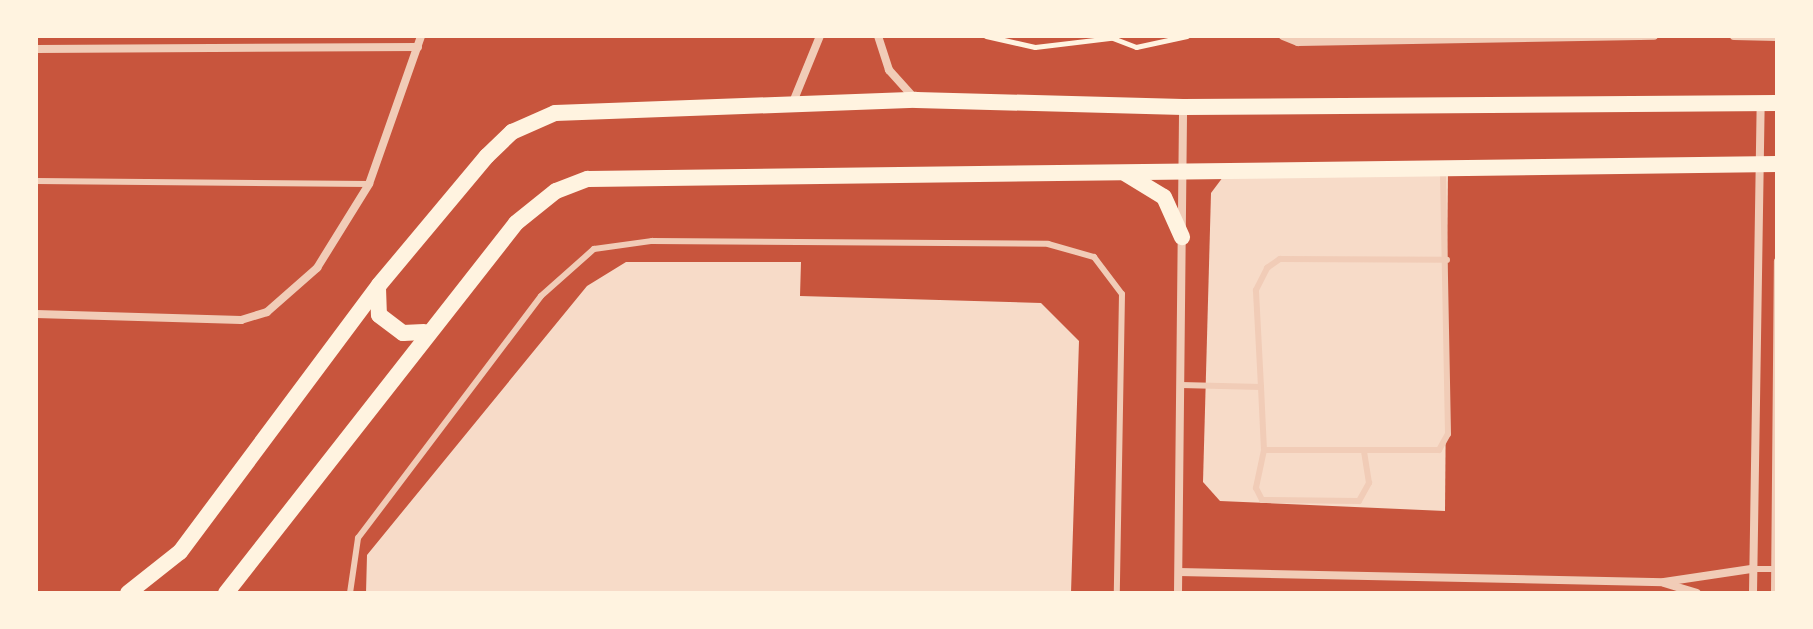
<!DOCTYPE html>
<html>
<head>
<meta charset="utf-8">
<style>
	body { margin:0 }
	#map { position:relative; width:1813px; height:629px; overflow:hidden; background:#c8553d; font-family:Arial,sans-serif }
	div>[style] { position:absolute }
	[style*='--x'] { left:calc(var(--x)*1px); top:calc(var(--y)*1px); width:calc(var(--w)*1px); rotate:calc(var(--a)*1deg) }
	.building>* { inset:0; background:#f7dbc8 }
	.path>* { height:5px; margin:-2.5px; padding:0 2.5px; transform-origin:2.5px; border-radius:2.5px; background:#fff3e0 }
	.service>* { height:6px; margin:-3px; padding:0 3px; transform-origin:3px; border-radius:3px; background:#f1ccb7 }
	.minor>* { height:8px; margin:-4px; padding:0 4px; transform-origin:4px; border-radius:4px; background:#f1ccb7 }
	.secondary>* { height:16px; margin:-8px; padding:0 8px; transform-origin:8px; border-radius:8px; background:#fff3e0 }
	span { translate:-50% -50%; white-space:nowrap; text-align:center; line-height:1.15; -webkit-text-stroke:8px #fff3e0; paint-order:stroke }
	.frame { position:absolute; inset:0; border:38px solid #fff3e0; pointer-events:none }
</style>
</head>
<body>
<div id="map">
	<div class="building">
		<div style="clip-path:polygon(1448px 171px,1445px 511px,1220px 501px,1203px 482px,1211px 193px,1226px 173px)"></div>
		<div style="clip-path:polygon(626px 262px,801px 262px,800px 296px,1041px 303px,1079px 341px,1071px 593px,366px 593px,367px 555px,587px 286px)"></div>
	</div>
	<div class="path">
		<div style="--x:986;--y:36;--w:50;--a:12.7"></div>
		<div style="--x:1035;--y:47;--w:77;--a:-6.8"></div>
		<div style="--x:1110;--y:37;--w:28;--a:21"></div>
		<div style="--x:1136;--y:47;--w:52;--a:-12.2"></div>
	</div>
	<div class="service">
		<div style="--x:36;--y:181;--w:333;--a:0.5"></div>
		<div style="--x:1181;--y:385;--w:80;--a:1.4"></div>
		<div style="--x:1261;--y:387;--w:63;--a:87.3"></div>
		<div style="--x:1264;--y:450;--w:39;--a:102"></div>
		<div style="--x:1256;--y:488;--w:13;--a:63"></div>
		<div style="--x:1262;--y:500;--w:97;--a:0.6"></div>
		<div style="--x:1359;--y:501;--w:21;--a:-61"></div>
		<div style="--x:1369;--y:483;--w:30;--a:-99"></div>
		<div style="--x:1261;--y:387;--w:97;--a:-93"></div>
		<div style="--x:1256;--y:290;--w:25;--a:-63"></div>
		<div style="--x:1267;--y:268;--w:16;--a:-35"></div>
		<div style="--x:1280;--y:259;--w:167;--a:0.3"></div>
		<div style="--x:1264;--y:450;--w:175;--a:0"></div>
		<div style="--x:1439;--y:450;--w:18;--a:-61"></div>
		<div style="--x:1448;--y:434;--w:262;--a:-91.1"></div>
		<div style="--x:1751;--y:569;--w:22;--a:0"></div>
		<div style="--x:350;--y:593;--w:56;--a:-81.7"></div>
		<div style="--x:358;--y:538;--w:303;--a:-52.9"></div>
		<div style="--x:541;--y:296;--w:71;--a:-41.6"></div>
		<div style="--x:594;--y:249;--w:59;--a:-7.9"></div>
		<div style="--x:652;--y:241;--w:396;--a:0.4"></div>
		<div style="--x:1048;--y:244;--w:48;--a:15.8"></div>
		<div style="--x:1094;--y:257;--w:46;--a:52.9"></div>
		<div style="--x:1122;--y:294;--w:299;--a:91"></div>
		<div style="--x:1774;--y:593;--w:332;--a:-89.5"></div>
	</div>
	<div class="minor">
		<div style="--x:878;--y:36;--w:36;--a:72"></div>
		<div style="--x:889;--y:70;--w:39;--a:48"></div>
		<div style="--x:1283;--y:36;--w:16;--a:22"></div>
		<div style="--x:1298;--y:42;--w:356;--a:-1"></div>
		<div style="--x:1734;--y:36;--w:43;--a:1.3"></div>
		<div style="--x:36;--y:49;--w:382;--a:-0.3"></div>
		<div style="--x:793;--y:102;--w:71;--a:-67.8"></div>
		<div style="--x:36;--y:314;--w:205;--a:1.7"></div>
		<div style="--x:241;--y:320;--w:27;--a:-17"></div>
		<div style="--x:267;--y:312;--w:67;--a:-41.3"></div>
		<div style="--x:317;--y:268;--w:99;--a:-58.2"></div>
		<div style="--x:369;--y:184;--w:157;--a:-70.6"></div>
		<div style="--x:1179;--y:572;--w:485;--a:1.2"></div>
		<div style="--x:1664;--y:582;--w:88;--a:-8.5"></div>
		<div style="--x:1664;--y:583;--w:34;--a:17"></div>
		<div style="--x:1178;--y:593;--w:486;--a:-89.4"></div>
		<div style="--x:1753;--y:593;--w:490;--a:-89.1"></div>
	</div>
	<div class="secondary">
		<div style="--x:1126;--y:174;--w:44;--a:31.2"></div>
		<div style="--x:1164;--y:197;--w:44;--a:65.8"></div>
		<div style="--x:378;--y:288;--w:27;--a:88"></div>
		<div style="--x:379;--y:315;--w:30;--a:37"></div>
		<div style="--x:403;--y:333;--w:21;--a:-3"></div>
		<div style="--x:128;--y:593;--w:66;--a:-38.3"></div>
		<div style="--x:180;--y:552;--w:333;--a:-53.3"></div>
		<div style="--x:379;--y:285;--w:168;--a:-50.1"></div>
		<div style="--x:487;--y:156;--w:35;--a:-44"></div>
		<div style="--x:512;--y:132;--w:47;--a:-23.8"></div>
		<div style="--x:555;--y:113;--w:361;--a:-2.1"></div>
		<div style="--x:916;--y:100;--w:267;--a:1.5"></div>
		<div style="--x:1183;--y:107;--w:594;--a:-0.39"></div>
		<div style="--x:226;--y:593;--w:470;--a:-51.9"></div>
		<div style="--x:516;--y:223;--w:51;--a:-38.7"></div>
		<div style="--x:556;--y:191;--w:34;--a:-21"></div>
		<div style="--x:588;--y:179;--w:1189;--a:-0.72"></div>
	</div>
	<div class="frame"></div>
</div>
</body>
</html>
